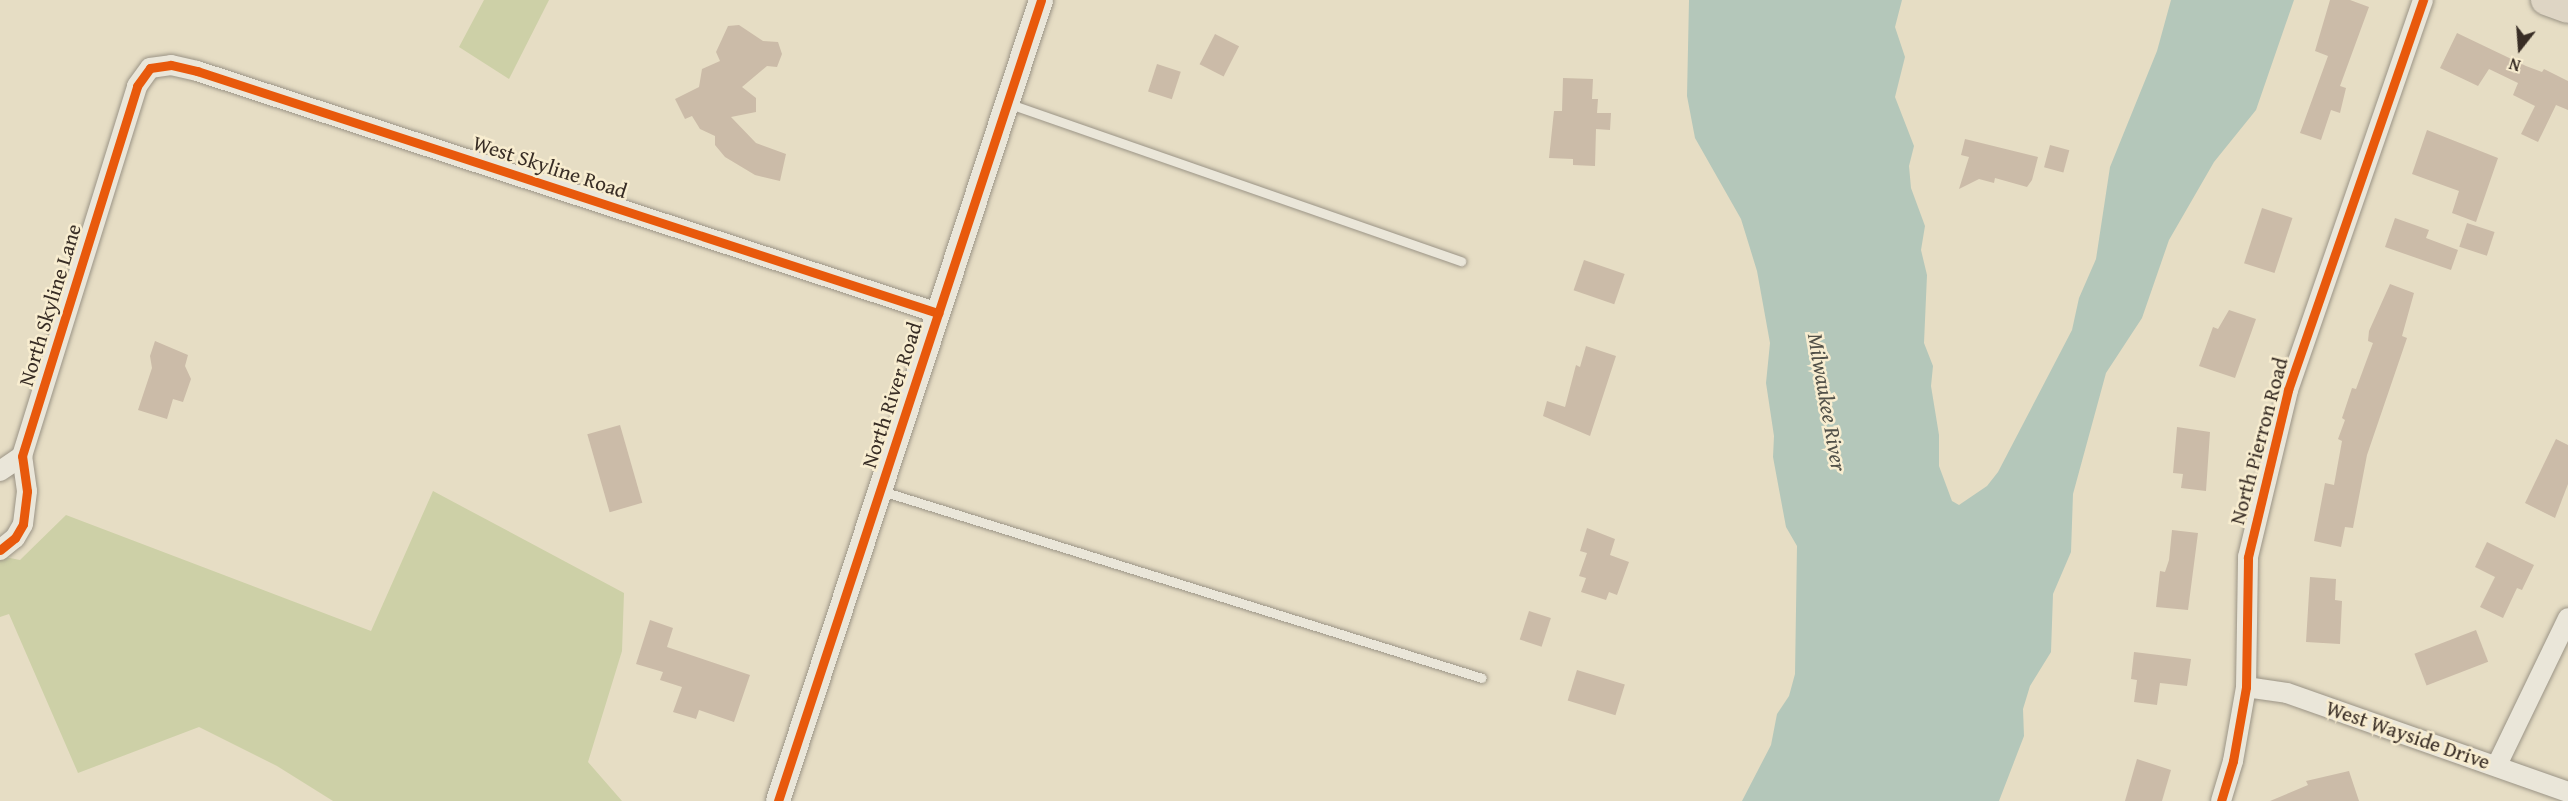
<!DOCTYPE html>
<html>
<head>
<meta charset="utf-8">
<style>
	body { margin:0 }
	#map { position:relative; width:2568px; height:801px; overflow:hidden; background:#e6ddc4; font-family:"Gentium Book Plus",serif }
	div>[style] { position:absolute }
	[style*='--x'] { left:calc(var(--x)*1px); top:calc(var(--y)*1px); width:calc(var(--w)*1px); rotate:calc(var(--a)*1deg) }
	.green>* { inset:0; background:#cdd0a7 }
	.water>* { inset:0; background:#b4c7ba }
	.building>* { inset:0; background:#cbbba8; transform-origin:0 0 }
	.roads { filter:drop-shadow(0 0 2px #9b9486) drop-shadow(0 0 2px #9b9486) }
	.service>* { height:9px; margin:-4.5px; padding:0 4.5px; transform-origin:4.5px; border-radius:4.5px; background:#eae6d9 }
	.minor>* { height:20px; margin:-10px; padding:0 10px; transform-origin:10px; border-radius:10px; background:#eae6d9 }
	.tertiary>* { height:24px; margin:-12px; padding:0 12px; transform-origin:12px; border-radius:12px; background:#eae6d9 }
	.primary>* { height:30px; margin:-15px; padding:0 15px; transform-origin:15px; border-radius:15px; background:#ded5c4 }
	.cycleway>* { height:9px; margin:-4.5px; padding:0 4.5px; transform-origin:4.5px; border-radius:4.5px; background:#e8590c }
	span { translate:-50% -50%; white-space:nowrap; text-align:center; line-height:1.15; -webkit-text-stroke:5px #f8edd0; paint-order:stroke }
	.street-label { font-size:21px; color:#382d25 }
	.water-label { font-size:22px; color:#525149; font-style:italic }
	.north { position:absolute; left:2490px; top:18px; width:60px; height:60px; -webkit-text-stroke:4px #f8edd0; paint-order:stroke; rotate:197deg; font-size:16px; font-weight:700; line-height:24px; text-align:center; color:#382d25 }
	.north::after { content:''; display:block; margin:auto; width:21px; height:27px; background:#382d25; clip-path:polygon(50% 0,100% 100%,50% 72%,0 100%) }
</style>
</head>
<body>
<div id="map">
	<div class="green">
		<div style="clip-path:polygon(484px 0,549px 0,509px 79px,459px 47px)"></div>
		<div style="clip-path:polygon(433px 491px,624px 593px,622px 651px,588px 762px,622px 801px,333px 801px,277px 766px,199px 727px,78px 773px,9px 614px,0 617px,0 556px,20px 560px,66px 515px,371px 631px)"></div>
	</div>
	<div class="water">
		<div style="clip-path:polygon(1689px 0,1902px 0,1895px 27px,1905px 57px,1895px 97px,1914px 146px,1909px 166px,1911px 188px,1925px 226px,1921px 250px,1927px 275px,1924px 343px,1933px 366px,1931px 386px,1939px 435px,1939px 466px,1952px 501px,1959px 505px,1987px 486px,1998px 472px,2072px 330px,2079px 298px,2096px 259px,2110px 167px,2157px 51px,2171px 0,2294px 0,2256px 110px,2214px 162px,2169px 240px,2142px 318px,2106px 373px,2073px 494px,2071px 552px,2053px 594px,2051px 652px,2030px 686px,2023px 709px,2024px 736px,1999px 801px,1742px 801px,1771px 745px,1777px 714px,1789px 696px,1795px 674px,1797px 546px,1786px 527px,1773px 457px,1774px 436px,1766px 383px,1770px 343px,1757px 271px,1741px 219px,1695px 138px,1687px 96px)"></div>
	</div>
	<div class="building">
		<div style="clip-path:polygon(2330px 0,2350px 0,2369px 7px,2340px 86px,2346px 88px,2340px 113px,2331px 110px,2321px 140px,2300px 133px,2328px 56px,2315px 51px)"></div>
		<div style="clip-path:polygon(739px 25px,763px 41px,778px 42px,782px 54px,777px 67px,767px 66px,742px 87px,756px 98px,756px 112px,731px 117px,756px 143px,786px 154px,780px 181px,755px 175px,725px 157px,715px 145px,715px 136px,700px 129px,692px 116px,685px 119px,675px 99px,699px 87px,702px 69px,720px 61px,716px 52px,728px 26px)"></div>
		<div style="clip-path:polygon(2457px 33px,2526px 66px,2542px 72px,2544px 69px,2568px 81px,2568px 110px,2556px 105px,2538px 142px,2521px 134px,2535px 106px,2513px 95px,2518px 83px,2489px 69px,2478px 86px,2440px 68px)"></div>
		<div style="left:1215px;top:34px;width:27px;height:34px;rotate:27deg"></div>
		<div style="left:1157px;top:64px;width:25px;height:29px;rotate:18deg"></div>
		<div style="clip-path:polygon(1563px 78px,1593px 79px,1592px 99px,1598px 99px,1597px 113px,1611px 113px,1610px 130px,1596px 129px,1595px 166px,1573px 165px,1573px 159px,1549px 158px,1554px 111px,1562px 111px)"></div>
		<div style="clip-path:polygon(2427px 130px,2498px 158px,2476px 222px,2452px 213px,2459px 191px,2412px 174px)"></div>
		<div style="clip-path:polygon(1965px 139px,2038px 157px,2032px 180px,2027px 187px,1995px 178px,1994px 183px,1979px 179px,1959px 189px,1969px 157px,1961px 155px)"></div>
		<div style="left:2050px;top:145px;width:20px;height:23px;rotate:15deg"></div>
		<div style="left:2262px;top:208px;width:32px;height:58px;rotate:18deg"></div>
		<div style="clip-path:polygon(2395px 218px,2429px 230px,2426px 238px,2458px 250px,2451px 270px,2385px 247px)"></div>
		<div style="left:2467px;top:223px;width:29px;height:25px;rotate:18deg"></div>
		<div style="left:1584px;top:260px;width:43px;height:32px;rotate:19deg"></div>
		<div style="clip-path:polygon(2390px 284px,2414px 293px,2402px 336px,2407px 338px,2367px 455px,2353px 528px,2345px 527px,2341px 547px,2314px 541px,2325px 483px,2334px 485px,2342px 441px,2338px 439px,2345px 420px,2342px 418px,2352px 388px,2356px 389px,2373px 343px,2368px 341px,2369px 331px)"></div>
		<div style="clip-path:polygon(2229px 310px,2256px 319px,2235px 378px,2199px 366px,2213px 327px,2218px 329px)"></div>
		<div style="clip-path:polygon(155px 341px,188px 355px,185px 366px,191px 379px,183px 402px,173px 399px,167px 419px,138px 410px,152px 368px,150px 356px)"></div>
		<div style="clip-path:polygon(1586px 346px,1616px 356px,1590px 436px,1543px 416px,1547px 401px,1565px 407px,1576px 365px,1580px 367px)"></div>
		<div style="left:620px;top:425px;width:81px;height:34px;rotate:74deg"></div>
		<div style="clip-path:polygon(2177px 427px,2210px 432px,2206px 491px,2181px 488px,2183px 474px,2173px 473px)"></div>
		<div style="clip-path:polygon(2556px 439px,2568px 445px,2568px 484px,2555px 518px,2525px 503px)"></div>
		<div style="clip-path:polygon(1587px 528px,1615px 539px,1610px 555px,1629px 562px,1617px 595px,1609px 592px,1606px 600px,1581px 592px,1586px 578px,1579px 576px,1587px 553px,1580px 551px)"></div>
		<div style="clip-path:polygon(2172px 530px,2198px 533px,2188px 610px,2156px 607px,2160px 571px,2165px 572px,2169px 560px)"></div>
		<div style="clip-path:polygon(2487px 542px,2534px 565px,2522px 590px,2517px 588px,2503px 618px,2480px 607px,2495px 577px,2475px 567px)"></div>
		<div style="clip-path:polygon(2310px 577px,2336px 579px,2335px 600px,2342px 601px,2340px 644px,2306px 642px)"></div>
		<div style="left:1529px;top:611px;width:23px;height:30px;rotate:18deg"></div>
		<div style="clip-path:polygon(650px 620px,673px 628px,667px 647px,750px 675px,734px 722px,699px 710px,696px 719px,673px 712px,682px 687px,660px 680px,663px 672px,636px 664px)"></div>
		<div style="left:2476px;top:630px;width:34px;height:66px;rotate:69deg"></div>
		<div style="clip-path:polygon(2134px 652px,2191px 659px,2187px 686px,2160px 683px,2157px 705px,2134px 702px,2137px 680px,2131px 679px)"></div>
		<div style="left:1577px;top:670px;width:50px;height:32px;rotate:17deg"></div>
		<div style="clip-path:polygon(2137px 759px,2171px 770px,2162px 801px,2125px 801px)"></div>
		<div style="clip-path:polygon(2349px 771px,2359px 801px,2270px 801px,2308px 785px,2306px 781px)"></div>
	</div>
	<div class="roads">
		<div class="service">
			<div style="--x:1007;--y:103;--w:481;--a:19.2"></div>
			<div style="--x:882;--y:491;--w:628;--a:17.31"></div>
		</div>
		<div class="minor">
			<div style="--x:0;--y:471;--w:27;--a:-34"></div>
			<div style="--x:0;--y:550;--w:19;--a:-39"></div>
			<div style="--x:15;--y:538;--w:16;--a:-60"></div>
			<div style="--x:23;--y:524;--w:33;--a:-83"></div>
			<div style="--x:27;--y:491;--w:35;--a:-98"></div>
			<div style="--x:22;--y:456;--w:387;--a:-72.7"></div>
			<div style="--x:137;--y:86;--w:22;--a:-54"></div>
			<div style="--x:150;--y:68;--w:21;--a:-8"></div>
			<div style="--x:171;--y:65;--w:27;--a:13"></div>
			<div style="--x:197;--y:71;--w:780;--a:18.09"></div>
			<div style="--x:2246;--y:687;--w:41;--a:8.3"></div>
			<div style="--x:2287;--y:693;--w:298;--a:19.4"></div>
			<div style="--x:2497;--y:765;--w:163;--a:-64.2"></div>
			<div style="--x:2221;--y:801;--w:42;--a:-73.3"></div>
			<div style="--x:2233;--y:761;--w:75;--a:-80"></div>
			<div style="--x:2246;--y:687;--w:130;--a:-89.1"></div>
			<div style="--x:2248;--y:557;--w:172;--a:-76.5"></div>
			<div style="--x:2288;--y:390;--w:413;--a:-70.9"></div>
		</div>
		<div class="tertiary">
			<div style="--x:778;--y:801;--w:843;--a:-71.82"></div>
		</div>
		<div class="primary">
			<div style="--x:2546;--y:0;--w:23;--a:20"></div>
		</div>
	</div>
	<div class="cycleway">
		<div style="--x:0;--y:550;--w:19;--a:-39"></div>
		<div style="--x:15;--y:538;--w:16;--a:-60"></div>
		<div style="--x:23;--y:524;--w:33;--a:-83"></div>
		<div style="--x:27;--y:491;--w:35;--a:-98"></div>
		<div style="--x:22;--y:456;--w:387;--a:-72.7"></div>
		<div style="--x:137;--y:86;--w:22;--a:-54"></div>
		<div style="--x:150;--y:68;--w:21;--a:-8"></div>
		<div style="--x:171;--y:65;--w:27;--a:13"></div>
		<div style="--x:197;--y:71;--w:780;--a:18.09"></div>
		<div style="--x:778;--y:801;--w:843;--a:-71.82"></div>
		<div style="--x:2221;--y:801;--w:42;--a:-73.3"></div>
		<div style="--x:2233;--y:761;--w:75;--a:-80"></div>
		<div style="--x:2246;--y:687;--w:130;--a:-89.1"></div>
		<div style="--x:2248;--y:557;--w:172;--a:-76.5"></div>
		<div style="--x:2288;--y:390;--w:413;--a:-70.9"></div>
	</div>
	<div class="street-label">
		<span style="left:550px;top:167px;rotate:18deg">West Skyline Road</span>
		<span style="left:50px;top:305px;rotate:-73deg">North Skyline Lane</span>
		<span style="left:892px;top:395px;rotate:-72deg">North River Road</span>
		<span style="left:2259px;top:441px;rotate:-75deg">North Pierron Road</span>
		<span style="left:2408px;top:735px;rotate:19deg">West Wayside Drive</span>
	</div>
	<div class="water-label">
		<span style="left:1827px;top:402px;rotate:80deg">Milwaukee River</span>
	</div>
	<div class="north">N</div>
</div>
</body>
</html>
